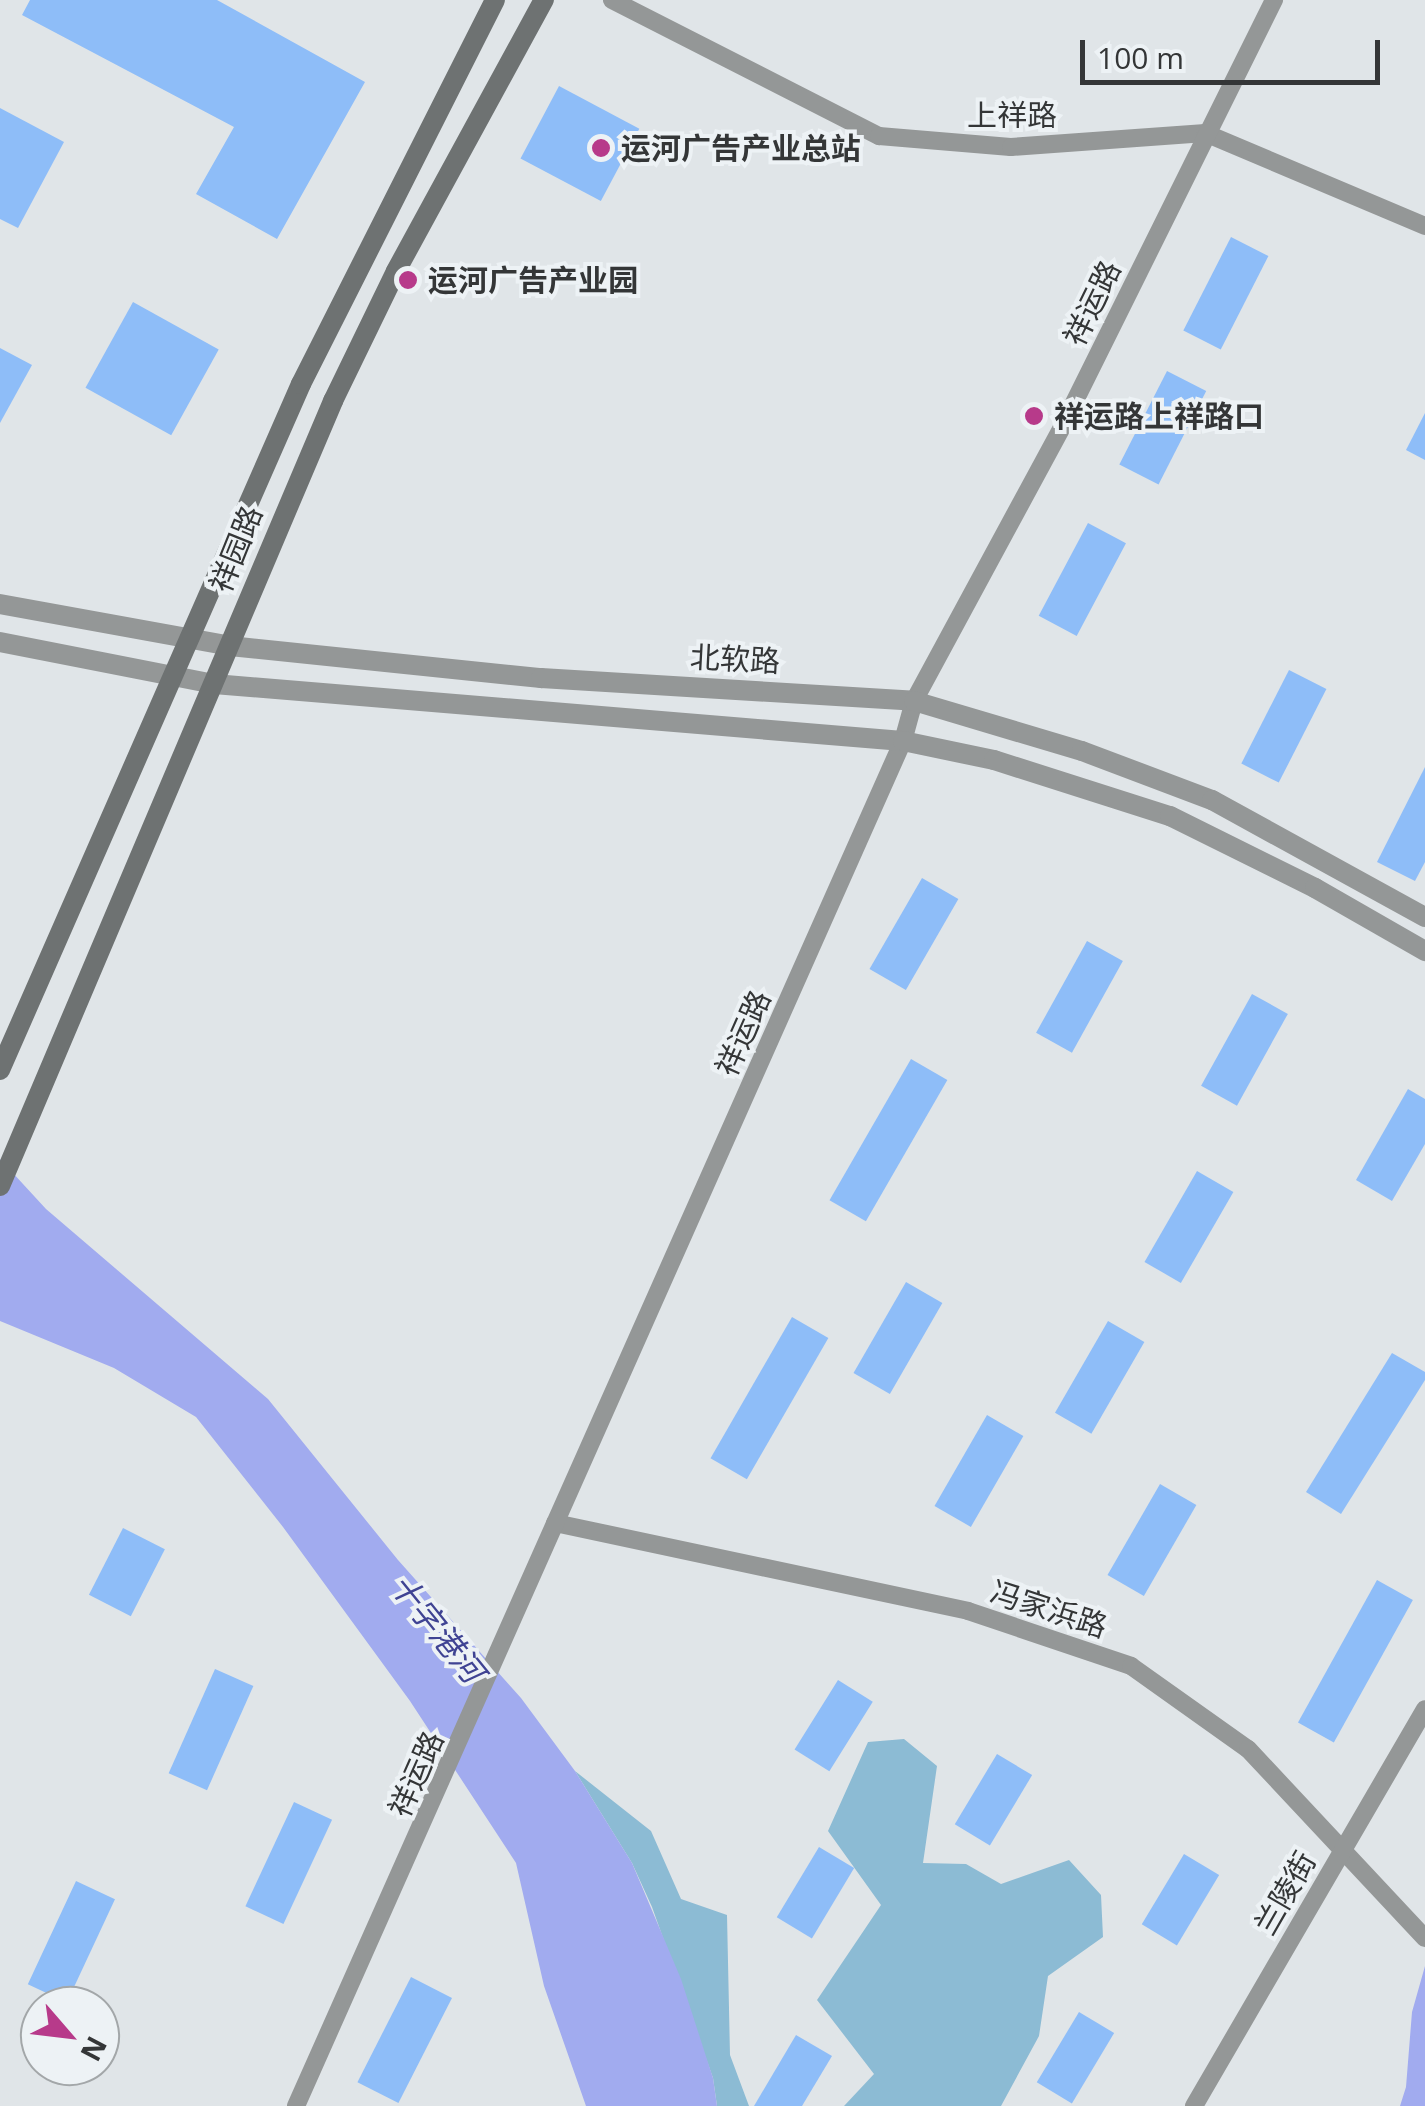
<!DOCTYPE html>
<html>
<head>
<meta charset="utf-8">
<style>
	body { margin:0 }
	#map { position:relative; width:1425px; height:2106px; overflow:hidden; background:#e0e5e8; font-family:"Open Sans","Noto Sans SC",sans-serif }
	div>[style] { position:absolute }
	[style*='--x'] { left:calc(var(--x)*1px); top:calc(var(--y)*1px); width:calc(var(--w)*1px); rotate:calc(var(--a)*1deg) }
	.green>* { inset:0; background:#8cbbd4 }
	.water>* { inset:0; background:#a1abef }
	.building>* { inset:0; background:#8ebdf8; transform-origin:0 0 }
	.minor>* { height:18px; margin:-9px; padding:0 9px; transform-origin:9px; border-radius:9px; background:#949797 }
	.tertiary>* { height:20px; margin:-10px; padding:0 10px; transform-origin:10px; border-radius:10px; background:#949797 }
	.secondary>* { height:20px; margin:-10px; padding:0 10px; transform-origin:10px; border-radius:10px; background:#6e7272 }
	.dots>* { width:28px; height:28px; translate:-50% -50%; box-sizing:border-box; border:5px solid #edf2f5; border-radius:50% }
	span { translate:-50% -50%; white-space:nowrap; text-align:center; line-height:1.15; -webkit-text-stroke:8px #edf2f5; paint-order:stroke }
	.street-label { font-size:30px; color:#343637 }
	.poi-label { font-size:30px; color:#343637; font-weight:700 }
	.left { translate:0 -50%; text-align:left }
	.water-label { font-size:32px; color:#3f4393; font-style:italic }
	.north { position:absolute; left:20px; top:1986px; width:100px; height:100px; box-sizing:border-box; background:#edf2f5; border:2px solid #a3a7a9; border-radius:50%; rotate:118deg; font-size:28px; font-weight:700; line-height:40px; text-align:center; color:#343637 }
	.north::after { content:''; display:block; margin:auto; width:35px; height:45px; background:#b73a8a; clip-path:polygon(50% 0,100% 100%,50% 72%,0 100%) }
	.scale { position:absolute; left:1080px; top:40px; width:300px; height:45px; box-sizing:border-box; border:5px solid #343637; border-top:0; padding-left:12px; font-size:30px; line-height:35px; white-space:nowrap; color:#343637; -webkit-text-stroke:8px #edf2f5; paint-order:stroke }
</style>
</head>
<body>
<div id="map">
	<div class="green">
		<div style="clip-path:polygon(904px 1739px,937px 1766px,923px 1863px,966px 1864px,1001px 1884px,1069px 1860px,1101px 1895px,1103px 1937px,1048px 1976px,1039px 2036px,1001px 2106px,844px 2106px,874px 2074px,817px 2000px,881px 1905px,828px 1831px,868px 1742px)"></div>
		<div style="clip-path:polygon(575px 1771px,651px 1831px,681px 1899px,727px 1915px,730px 2055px,749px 2106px,717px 2106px,713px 2078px,652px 1907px,632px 1863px)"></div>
	</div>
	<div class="water">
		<div style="clip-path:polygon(0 1159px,46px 1209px,268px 1399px,398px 1560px,521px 1698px,575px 1771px,632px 1863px,681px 1979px,713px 2078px,717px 2106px,586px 2106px,544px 1986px,516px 1863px,410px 1701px,283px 1527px,196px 1417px,114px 1368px,0 1321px)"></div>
		<div style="clip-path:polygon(1425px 1966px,1425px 2106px,1400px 2106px,1406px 2087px,1412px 2012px)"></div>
	</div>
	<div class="building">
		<div style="clip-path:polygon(30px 0,217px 0,365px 82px,277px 239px,196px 194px,234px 127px,22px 15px)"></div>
		<div style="left:559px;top:86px;width:91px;height:82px;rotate:28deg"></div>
		<div style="clip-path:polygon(0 108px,64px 142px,18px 228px,0 219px)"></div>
		<div style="left:1231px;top:237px;width:42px;height:105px;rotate:27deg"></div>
		<div style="left:133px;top:302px;width:98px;height:98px;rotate:29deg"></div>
		<div style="clip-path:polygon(0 348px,32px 365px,0 423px)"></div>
		<div style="left:1167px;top:371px;width:44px;height:105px;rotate:27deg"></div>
		<div style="clip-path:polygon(1425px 413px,1425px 460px,1406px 450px)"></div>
		<div style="left:1088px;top:523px;width:43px;height:105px;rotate:28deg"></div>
		<div style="left:1289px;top:670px;width:42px;height:105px;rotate:27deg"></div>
		<div style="clip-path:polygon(1425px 767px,1425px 862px,1415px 881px,1377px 862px)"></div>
		<div style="left:922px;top:878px;width:42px;height:105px;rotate:30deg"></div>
		<div style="left:1087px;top:941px;width:41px;height:105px;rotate:29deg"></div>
		<div style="left:1252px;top:994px;width:41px;height:105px;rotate:29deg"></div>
		<div style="left:911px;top:1059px;width:42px;height:163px;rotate:30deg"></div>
		<div style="clip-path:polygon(1408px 1089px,1425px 1099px,1425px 1144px,1392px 1201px,1356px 1180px)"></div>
		<div style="left:1197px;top:1171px;width:42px;height:105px;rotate:30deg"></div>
		<div style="left:906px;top:1282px;width:42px;height:105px;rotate:30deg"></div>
		<div style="left:792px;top:1317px;width:42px;height:163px;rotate:30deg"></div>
		<div style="left:1108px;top:1321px;width:42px;height:106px;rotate:30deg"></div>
		<div style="clip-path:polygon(1392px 1353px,1425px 1372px,1425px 1380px,1341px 1514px,1306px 1492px)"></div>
		<div style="left:987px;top:1415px;width:42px;height:105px;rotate:30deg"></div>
		<div style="left:1160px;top:1484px;width:42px;height:105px;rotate:30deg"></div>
		<div style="left:123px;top:1528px;width:47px;height:75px;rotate:27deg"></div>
		<div style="left:1377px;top:1580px;width:41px;height:163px;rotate:29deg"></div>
		<div style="left:215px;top:1669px;width:42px;height:114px;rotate:24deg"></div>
		<div style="left:838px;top:1680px;width:41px;height:82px;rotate:32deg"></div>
		<div style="left:997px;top:1754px;width:41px;height:82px;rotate:31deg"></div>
		<div style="left:294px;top:1802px;width:42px;height:115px;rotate:25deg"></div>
		<div style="left:819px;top:1847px;width:41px;height:82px;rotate:31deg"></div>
		<div style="left:1184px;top:1854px;width:41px;height:82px;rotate:31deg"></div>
		<div style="left:76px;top:1881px;width:43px;height:114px;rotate:25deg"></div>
		<div style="left:411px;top:1977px;width:46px;height:118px;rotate:27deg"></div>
		<div style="left:1079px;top:2012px;width:41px;height:82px;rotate:31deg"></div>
		<div style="clip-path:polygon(796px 2035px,832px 2056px,802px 2106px,754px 2106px)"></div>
	</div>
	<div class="minor">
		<div style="--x:612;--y:0;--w:300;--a:27"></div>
		<div style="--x:879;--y:136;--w:132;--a:4.8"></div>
		<div style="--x:1011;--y:147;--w:195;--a:-4.1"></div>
		<div style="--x:1205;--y:133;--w:239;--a:22.9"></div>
		<div style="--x:555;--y:1523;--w:422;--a:12"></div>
		<div style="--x:968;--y:1611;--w:172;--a:18.6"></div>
		<div style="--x:1131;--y:1666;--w:143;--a:35.4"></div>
		<div style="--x:1248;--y:1749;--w:259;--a:46.9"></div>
		<div style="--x:296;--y:2106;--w:1494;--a:-66.03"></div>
		<div style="--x:903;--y:741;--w:41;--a:-74.6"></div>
		<div style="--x:914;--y:701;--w:311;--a:-61.6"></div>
		<div style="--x:1062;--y:427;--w:477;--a:-63.6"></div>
		<div style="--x:1194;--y:2106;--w:459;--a:-59.8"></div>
	</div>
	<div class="tertiary">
		<div style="--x:0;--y:604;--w:234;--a:10.3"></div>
		<div style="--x:230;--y:646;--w:313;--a:5.9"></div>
		<div style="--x:541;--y:678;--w:374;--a:3.5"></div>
		<div style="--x:914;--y:701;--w:175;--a:16.6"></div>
		<div style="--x:1082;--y:751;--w:139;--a:20.7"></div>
		<div style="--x:1212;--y:800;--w:243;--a:28.8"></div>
		<div style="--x:0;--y:642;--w:218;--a:11.1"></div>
		<div style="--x:214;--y:684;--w:691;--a:4.73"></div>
		<div style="--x:903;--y:741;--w:93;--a:11.8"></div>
		<div style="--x:994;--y:760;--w:185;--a:17.7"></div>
		<div style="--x:1170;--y:816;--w:162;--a:26.4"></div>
		<div style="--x:1315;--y:888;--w:127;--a:29.8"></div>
	</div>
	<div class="secondary">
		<div style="--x:0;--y:1070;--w:749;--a:-66.31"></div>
		<div style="--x:301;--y:384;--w:430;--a:-63.2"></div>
		<div style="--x:0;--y:1186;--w:853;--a:-67.01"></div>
		<div style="--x:333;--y:401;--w:144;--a:-64.1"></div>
		<div style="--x:396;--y:271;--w:309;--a:-61.4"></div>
	</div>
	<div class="dots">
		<div style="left:601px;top:148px;background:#b73a8a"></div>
		<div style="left:408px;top:280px;background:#b73a8a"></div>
		<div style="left:1034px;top:416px;background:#b73a8a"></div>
	</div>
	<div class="street-label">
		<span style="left:1012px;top:115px">上祥路</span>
		<span style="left:1092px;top:303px;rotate:-64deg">祥运路</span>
		<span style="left:236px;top:549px;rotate:-68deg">祥园路</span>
		<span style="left:735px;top:659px;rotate:3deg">北软路</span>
		<span style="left:743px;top:1033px;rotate:-66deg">祥运路</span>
		<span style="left:1049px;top:1609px;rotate:18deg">冯家浜路</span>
		<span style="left:416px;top:1774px;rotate:-66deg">祥运路</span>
		<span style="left:1285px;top:1893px;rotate:-60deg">兰陵街</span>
	</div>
	<div class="poi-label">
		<span class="left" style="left:621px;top:148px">运河广告产业总站</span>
		<span class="left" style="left:428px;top:280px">运河广告产业园</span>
		<span class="left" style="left:1054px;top:416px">祥运路上祥路口</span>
	</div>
	<div class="water-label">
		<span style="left:437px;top:1628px;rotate:51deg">十字港河</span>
	</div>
	<div class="north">N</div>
	<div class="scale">100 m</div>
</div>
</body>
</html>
